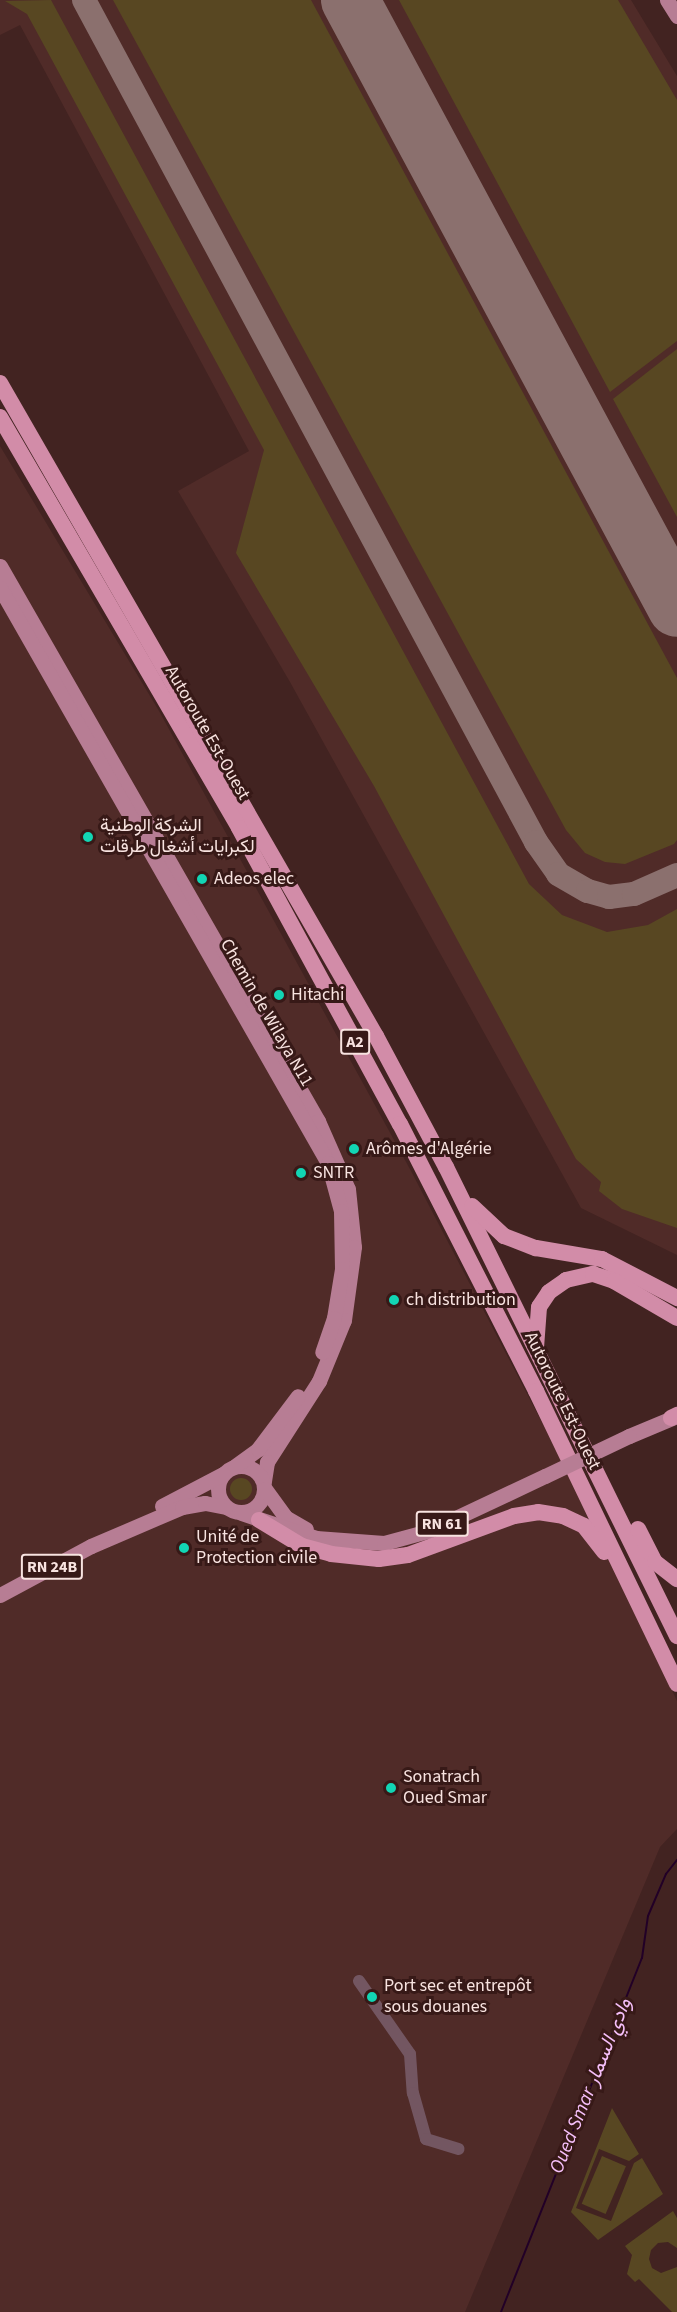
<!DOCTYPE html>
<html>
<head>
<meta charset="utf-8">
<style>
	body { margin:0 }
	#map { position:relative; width:677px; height:2312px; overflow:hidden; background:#422321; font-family:"Source Sans 3",Vazirmatn,sans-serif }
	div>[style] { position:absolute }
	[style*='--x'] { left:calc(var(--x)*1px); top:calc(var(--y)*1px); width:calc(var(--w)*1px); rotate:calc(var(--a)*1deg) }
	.built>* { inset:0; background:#502b28 }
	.green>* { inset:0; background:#584722; transform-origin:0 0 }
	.round { border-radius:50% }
	.stream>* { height:2px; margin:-1px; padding:0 1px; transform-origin:1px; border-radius:1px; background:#220027 }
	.taxiway>* { height:24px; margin:-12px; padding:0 12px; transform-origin:12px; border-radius:12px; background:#8b706e }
	.runway>* { height:58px; margin:-29px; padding:0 29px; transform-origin:29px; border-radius:29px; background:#8b706e }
	.minor>* { height:12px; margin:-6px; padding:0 6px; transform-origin:6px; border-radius:6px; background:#735661 }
	.major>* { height:15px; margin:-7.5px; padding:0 7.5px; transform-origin:7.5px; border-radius:7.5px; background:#b77d94 }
	.major>.ring { margin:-7.5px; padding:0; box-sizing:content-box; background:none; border:15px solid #b77d94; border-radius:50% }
	.highway>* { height:16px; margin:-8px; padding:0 8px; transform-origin:8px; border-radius:8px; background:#d28ca8 }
	.major-bridge>* { height:15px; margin:-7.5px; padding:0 7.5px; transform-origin:7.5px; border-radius:7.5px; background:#b77d94 }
	.dots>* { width:16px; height:16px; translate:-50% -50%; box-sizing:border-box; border:3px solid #371917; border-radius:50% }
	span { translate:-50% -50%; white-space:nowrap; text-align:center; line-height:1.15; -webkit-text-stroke:6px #371917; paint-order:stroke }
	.shield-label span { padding:2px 4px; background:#371917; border:2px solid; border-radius:4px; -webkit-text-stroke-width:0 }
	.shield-label { font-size:16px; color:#f8e3e0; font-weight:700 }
	.street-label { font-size:18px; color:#f8e3e0 }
	.poi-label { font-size:18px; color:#f8e3e0 }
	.left { translate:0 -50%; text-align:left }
	.water-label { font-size:20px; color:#f5bff9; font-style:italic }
</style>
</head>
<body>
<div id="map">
	<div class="built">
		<div style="clip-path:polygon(0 0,631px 0,677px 76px,677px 1255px,581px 1208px,290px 682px,178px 491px,249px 451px,20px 25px,0 35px)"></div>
		<div style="clip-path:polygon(0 446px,159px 711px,411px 1171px,587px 1509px,677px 1701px,677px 1829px,660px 1847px,465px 2312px,0 2312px)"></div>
	</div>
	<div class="green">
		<div style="clip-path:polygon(51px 0,529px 884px,562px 915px,607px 932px,648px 925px,677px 909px,677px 1228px,622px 1209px,599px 1191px,601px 1182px,576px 1159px,374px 786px,236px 553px,264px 450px,27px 14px,5px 1px)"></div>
		<div style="clip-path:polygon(113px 0,311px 0,677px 678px,677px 840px,674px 844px,625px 864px,605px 862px,585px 853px,566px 830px)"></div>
		<div style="clip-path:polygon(399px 0,618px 0,677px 100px,677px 341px,610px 392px)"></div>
		<div style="clip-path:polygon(677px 349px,677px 517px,613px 399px)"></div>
		<div class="round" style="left:230px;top:1478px;width:22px;height:22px"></div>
		<div style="clip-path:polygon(612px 2108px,639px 2154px,629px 2161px,599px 2149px,576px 2208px,611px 2221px,634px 2163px,642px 2158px,663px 2194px,598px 2240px,571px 2212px)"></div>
		<div style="left:602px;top:2156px;width:26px;height:52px;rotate:23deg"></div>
		<div style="clip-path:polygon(673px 2211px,677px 2218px,677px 2248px,668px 2242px,658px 2243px,651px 2250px,649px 2259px,652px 2268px,661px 2273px,677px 2267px,677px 2312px,672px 2312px,639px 2279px,635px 2282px,627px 2274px,632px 2255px,625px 2246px)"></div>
	</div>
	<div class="stream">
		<div style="--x:501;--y:2312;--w:381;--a:-68.3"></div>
		<div style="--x:642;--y:1958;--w:42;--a:-81.9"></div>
		<div style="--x:648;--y:1916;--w:46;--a:-66.8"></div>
		<div style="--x:666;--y:1874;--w:18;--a:-52"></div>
	</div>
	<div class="taxiway">
		<div style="--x:84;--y:0;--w:956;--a:61.77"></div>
		<div style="--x:536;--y:842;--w:39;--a:55"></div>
		<div style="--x:558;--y:874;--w:34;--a:30"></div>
		<div style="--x:588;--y:891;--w:22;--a:16"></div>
		<div style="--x:609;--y:897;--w:25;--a:-7"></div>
		<div style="--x:634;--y:894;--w:47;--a:-23.8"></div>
	</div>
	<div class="runway">
		<div style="--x:350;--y:0;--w:690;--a:61.73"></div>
	</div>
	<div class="minor">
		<div style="--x:359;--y:1981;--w:89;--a:55.1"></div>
		<div style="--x:410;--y:2054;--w:39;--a:86"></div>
		<div style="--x:413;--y:2093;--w:48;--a:74.2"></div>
		<div style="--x:426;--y:2139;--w:34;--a:17"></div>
	</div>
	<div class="major">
		<div style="--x:667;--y:0;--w:19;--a:58"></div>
		<div style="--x:0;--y:566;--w:640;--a:60.19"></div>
		<div style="--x:318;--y:1121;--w:74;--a:66.2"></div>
		<div style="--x:348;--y:1189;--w:58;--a:84.1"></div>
		<div style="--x:354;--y:1247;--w:74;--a:97.8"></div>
		<div style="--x:344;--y:1320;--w:66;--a:112.3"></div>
		<div style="--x:319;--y:1381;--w:96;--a:122.7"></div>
		<div style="--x:267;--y:1462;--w:20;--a:99"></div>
		<div style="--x:0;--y:588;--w:662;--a:60.3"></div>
		<div style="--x:328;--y:1163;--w:50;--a:74.8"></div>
		<div style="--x:341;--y:1211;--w:58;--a:89"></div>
		<div style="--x:342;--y:1269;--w:50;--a:99.3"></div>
		<div style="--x:334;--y:1318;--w:36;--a:109"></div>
		<div style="--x:629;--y:1436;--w:52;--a:-22.6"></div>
		<div class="ring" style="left:218px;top:1466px;width:31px;height:31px"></div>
		<div style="--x:235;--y:1466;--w:29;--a:-36"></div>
		<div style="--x:258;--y:1449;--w:66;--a:-53"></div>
		<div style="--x:265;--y:1489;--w:34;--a:54"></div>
		<div style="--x:285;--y:1517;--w:24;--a:30"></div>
		<div style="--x:162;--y:1506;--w:69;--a:-27.7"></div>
		<div style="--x:241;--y:1513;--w:79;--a:18.4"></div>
		<div style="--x:316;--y:1538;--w:68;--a:4.2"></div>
		<div style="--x:384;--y:1543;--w:46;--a:-15.3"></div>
		<div style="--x:428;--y:1531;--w:129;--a:-25.2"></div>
		<div style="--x:0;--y:1595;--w:103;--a:-28.3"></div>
		<div style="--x:91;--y:1546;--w:99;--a:-23.2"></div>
		<div style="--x:182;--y:1507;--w:23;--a:-10"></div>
		<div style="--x:205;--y:1503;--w:21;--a:11"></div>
	</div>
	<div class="highway">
		<div style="--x:0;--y:383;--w:754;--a:60.07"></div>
		<div style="--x:376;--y:1036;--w:149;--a:61.9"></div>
		<div style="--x:446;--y:1167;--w:523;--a:63.78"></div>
		<div style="--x:0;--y:417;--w:475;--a:59.8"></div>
		<div style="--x:239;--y:828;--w:337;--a:61.5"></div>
		<div style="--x:400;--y:1124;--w:300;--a:63"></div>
		<div style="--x:536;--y:1391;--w:325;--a:64.3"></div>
		<div style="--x:472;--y:1206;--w:44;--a:43.2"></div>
		<div style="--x:504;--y:1236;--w:34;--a:21"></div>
		<div style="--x:536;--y:1248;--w:67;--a:9.5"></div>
		<div style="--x:602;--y:1259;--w:85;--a:27.5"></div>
		<div style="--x:536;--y:1348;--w:41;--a:-85.8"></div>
		<div style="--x:539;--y:1307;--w:18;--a:-56"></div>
		<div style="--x:549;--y:1292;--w:21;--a:-35"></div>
		<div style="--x:566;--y:1280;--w:28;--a:-13"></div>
		<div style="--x:593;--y:1274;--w:22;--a:18"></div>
		<div style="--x:614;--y:1281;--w:73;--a:30.4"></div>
		<div style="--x:671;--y:1418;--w:7;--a:-27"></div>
		<div style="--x:259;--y:1520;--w:50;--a:31.2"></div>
		<div style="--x:302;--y:1546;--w:30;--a:15"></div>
		<div style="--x:331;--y:1554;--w:48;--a:5.9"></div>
		<div style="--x:379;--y:1559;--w:29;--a:-8"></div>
		<div style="--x:408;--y:1555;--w:113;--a:-20.2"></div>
		<div style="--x:514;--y:1516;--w:24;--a:-9"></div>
		<div style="--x:538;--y:1512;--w:25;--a:9"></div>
		<div style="--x:563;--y:1516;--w:23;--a:25"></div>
		<div style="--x:584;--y:1526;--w:33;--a:52"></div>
		<div style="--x:638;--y:1529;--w:37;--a:63"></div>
		<div style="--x:655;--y:1562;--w:28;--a:38"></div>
	</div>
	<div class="major-bridge">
		<div style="--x:545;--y:1476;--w:93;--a:-25.5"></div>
	</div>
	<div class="dots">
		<div style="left:88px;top:837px;background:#12d5b4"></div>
		<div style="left:202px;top:879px;background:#12d5b4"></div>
		<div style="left:279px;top:995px;background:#12d5b4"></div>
		<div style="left:354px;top:1149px;background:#12d5b4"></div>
		<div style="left:301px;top:1173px;background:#12d5b4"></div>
		<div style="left:394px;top:1300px;background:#12d5b4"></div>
		<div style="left:184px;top:1548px;background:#12d5b4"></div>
		<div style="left:391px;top:1788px;background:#12d5b4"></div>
		<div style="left:372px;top:1997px;background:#12d5b4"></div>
	</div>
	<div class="shield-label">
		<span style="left:355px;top:1042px">A2</span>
		<span style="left:442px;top:1524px">RN 61</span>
		<span style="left:52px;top:1567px">RN 24B</span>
	</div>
	<div class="street-label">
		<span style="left:207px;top:733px;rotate:60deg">Autoroute Est-Ouest</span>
		<span style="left:266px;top:1013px;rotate:60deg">Chemin de Wilaya N11</span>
		<span style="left:562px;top:1401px;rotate:64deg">Autoroute Est-Ouest</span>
	</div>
	<div class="poi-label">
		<span class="left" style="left:100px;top:837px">الشركة الوطنية<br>لكبرايات أشغال طرقات</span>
		<span class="left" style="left:214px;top:879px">Adeos elec</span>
		<span class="left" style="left:291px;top:995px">Hitachi</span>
		<span class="left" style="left:366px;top:1149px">Arômes d'Algérie</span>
		<span class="left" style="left:313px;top:1173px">SNTR</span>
		<span class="left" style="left:406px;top:1300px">ch distribution</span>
		<span class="left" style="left:196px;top:1548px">Unité de<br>Protection civile</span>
		<span class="left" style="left:403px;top:1788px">Sonatrach<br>Oued Smar</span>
		<span class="left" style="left:384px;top:1997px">Port sec et entrepôt<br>sous douanes</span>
	</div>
	<div class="water-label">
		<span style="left:591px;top:2086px;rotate:-68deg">Oued Smar وادي السمار</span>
	</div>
</div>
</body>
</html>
